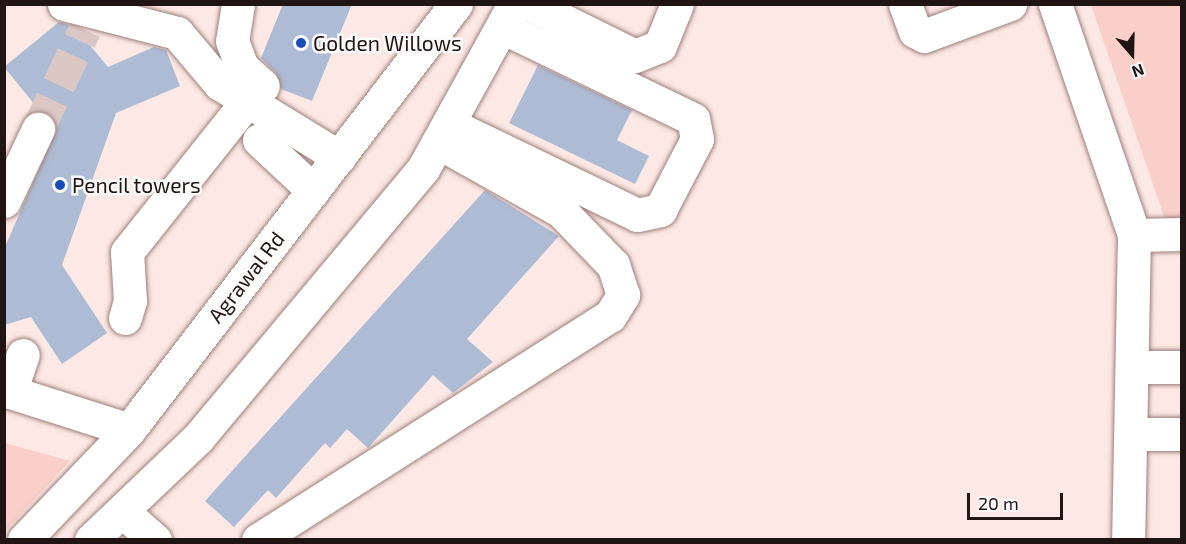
<!DOCTYPE html>
<html>
<head>
<meta charset="utf-8">
<style>
	body { margin:0 }
	#map { position:relative; width:1186px; height:544px; overflow:hidden; background:#fce8e4; font-family:"Exo 2",sans-serif }
	div>[style] { position:absolute }
	[style*='--x'] { left:calc(var(--x)*1px); top:calc(var(--y)*1px); width:calc(var(--w)*1px); rotate:calc(var(--a)*1deg) }
	.green>* { inset:0; background:#facfc9 }
	.building>* { inset:0; background:#aebbd4 }
	.minor-tunnel>* { height:33px; margin-top:-16.5px; transform-origin:0; background:repeating-linear-gradient(90deg,#dbc8c5 0 33px,transparent 0 49px) }
	.roads { filter:drop-shadow(0 0 2px #9d7f7a) drop-shadow(0 0 2px #9d7f7a) }
	.minor>* { height:33px; margin:-16.5px; padding:0 16.5px; transform-origin:16.5px; border-radius:16.5px; background:#fff }
	.dots>* { width:16px; height:16px; translate:-50% -50%; box-sizing:border-box; border:3px solid #fafafa; border-radius:50% }
	span { translate:-50% -50%; white-space:nowrap; text-align:center; line-height:1.15; -webkit-text-stroke:5px #fafafa; paint-order:stroke }
	.poi-label { font-size:21px; color:#211514 }
	.left { translate:0 -50%; text-align:left }
	.street-label { font-size:21px; color:#211514 }
	.frame { position:absolute; inset:0; border:6px solid #211514; pointer-events:none }
	.north { position:absolute; left:1102px; top:24px; width:60px; height:60px; -webkit-text-stroke:4px #fafafa; paint-order:stroke; rotate:160deg; font-size:16px; font-weight:700; line-height:24px; text-align:center; color:#211514 }
	.north::after { content:''; display:block; margin:auto; width:21px; height:27px; background:#211514; clip-path:polygon(50% 0,100% 100%,50% 72%,0 100%) }
	.scale { position:absolute; left:967px; top:493px; width:96px; height:27px; box-sizing:border-box; border:3px solid #211514; border-top:0; padding-left:8px; font-size:18px; line-height:21px; white-space:nowrap; color:#211514; -webkit-text-stroke:4px #fafafa; paint-order:stroke }
</style>
</head>
<body>
<div id="map">
	<div class="green">
		<div style="clip-path:polygon(1091px 5px,1181px 5px,1181px 219px,1167px 225px)"></div>
		<div style="clip-path:polygon(5px 443px,70px 461px,5px 531px,4px 531px)"></div>
	</div>
	<div class="building">
		<div style="clip-path:polygon(283px 4px,352px 4px,312px 101px,281px 89px,276px 73px,261px 58px)"></div>
		<div style="clip-path:polygon(59px 22px,74px 26px,108px 67px,154px 47px,166px 50px,180px 86px,116px 113px,62px 265px,107px 333px,62px 364px,31px 317px,4px 325px,4px 249px,57px 128px,53px 118px,40px 111px,4px 67px)"></div>
		<div style="clip-path:polygon(538px 65px,632px 110px,617px 140px,649px 156px,635px 184px,509px 123px)"></div>
		<div style="clip-path:polygon(485px 190px,559px 236px,467px 339px,493px 362px,453px 393px,433px 375px,368px 448px,347px 429px,330px 448px,325px 443px,276px 498px,268px 490px,234px 527px,205px 501px)"></div>
	</div>
	<div class="minor-tunnel">
		<div style="--x:38;--y:129;--w:110;--a:-64.8"></div>
	</div>
	<div class="roads">
		<div class="minor">
			<div style="--x:64;--y:4;--w:117;--a:14.4"></div>
			<div style="--x:177;--y:33;--w:67;--a:49.9"></div>
			<div style="--x:220;--y:84;--w:140;--a:31.5"></div>
			<div style="--x:238;--y:4;--w:37;--a:99"></div>
			<div style="--x:232;--y:41;--w:28;--a:69"></div>
			<div style="--x:242;--y:67;--w:28;--a:42"></div>
			<div style="--x:530;--y:4;--w:117;--a:26.3"></div>
			<div style="--x:635;--y:56;--w:27;--a:-22"></div>
			<div style="--x:660;--y:46;--w:45;--a:-68"></div>
			<div style="--x:905;--y:4;--w:29;--a:70"></div>
			<div style="--x:915;--y:31;--w:10;--a:29"></div>
			<div style="--x:924;--y:36;--w:92;--a:-20.4"></div>
			<div style="--x:1055;--y:4;--w:244;--a:71.1"></div>
			<div style="--x:1134;--y:235;--w:305;--a:91.1"></div>
			<div style="--x:449;--y:124;--w:209;--a:25.8"></div>
			<div style="--x:637;--y:215;--w:24;--a:-12"></div>
			<div style="--x:660;--y:210;--w:80;--a:-62.5"></div>
			<div style="--x:697;--y:139;--w:20;--a:-101"></div>
			<div style="--x:693;--y:119;--w:210;--a:-154.3"></div>
			<div style="--x:259;--y:140;--w:74;--a:42.8"></div>
			<div style="--x:4;--y:201;--w:80;--a:-64.7"></div>
			<div style="--x:1134;--y:235;--w:48;--a:-1.2"></div>
			<div style="--x:125;--y:318;--w:18;--a:-74"></div>
			<div style="--x:130;--y:301;--w:49;--a:-93.5"></div>
			<div style="--x:127;--y:252;--w:193;--a:-51.5"></div>
			<div style="--x:1133;--y:367;--w:49;--a:0"></div>
			<div style="--x:4;--y:390;--w:131;--a:17.7"></div>
			<div style="--x:10;--y:392;--w:39;--a:-71"></div>
			<div style="--x:1132;--y:434;--w:50;--a:0"></div>
			<div style="--x:122;--y:511;--w:44;--a:41.3"></div>
			<div style="--x:24;--y:540;--w:152;--a:-46.3"></div>
			<div style="--x:129;--y:430;--w:537;--a:-52.49"></div>
			<div style="--x:91;--y:540;--w:148;--a:-43.6"></div>
			<div style="--x:198;--y:438;--w:351;--a:-50.1"></div>
			<div style="--x:423;--y:169;--w:188;--a:-61.1"></div>
			<div style="--x:258;--y:540;--w:417;--a:-32.5"></div>
			<div style="--x:610;--y:316;--w:25;--a:-58"></div>
			<div style="--x:623;--y:295;--w:32;--a:-108"></div>
			<div style="--x:613;--y:265;--w:75;--a:-133.9"></div>
			<div style="--x:561;--y:211;--w:141;--a:-150.7"></div>
		</div>
	</div>
	<div class="dots">
		<div style="left:301px;top:43px;background:#194dba"></div>
		<div style="left:60px;top:185px;background:#194dba"></div>
	</div>
	<div class="poi-label">
		<span class="left" style="left:313px;top:43px">Golden Willows</span>
		<span class="left" style="left:72px;top:185px">Pencil towers</span>
	</div>
	<div class="street-label">
		<span style="left:246px;top:277px;rotate:-52deg">Agrawal Rd</span>
	</div>
	<div class="frame"></div>
	<div class="north">N</div>
	<div class="scale">20 m</div>
</div>
</body>
</html>
